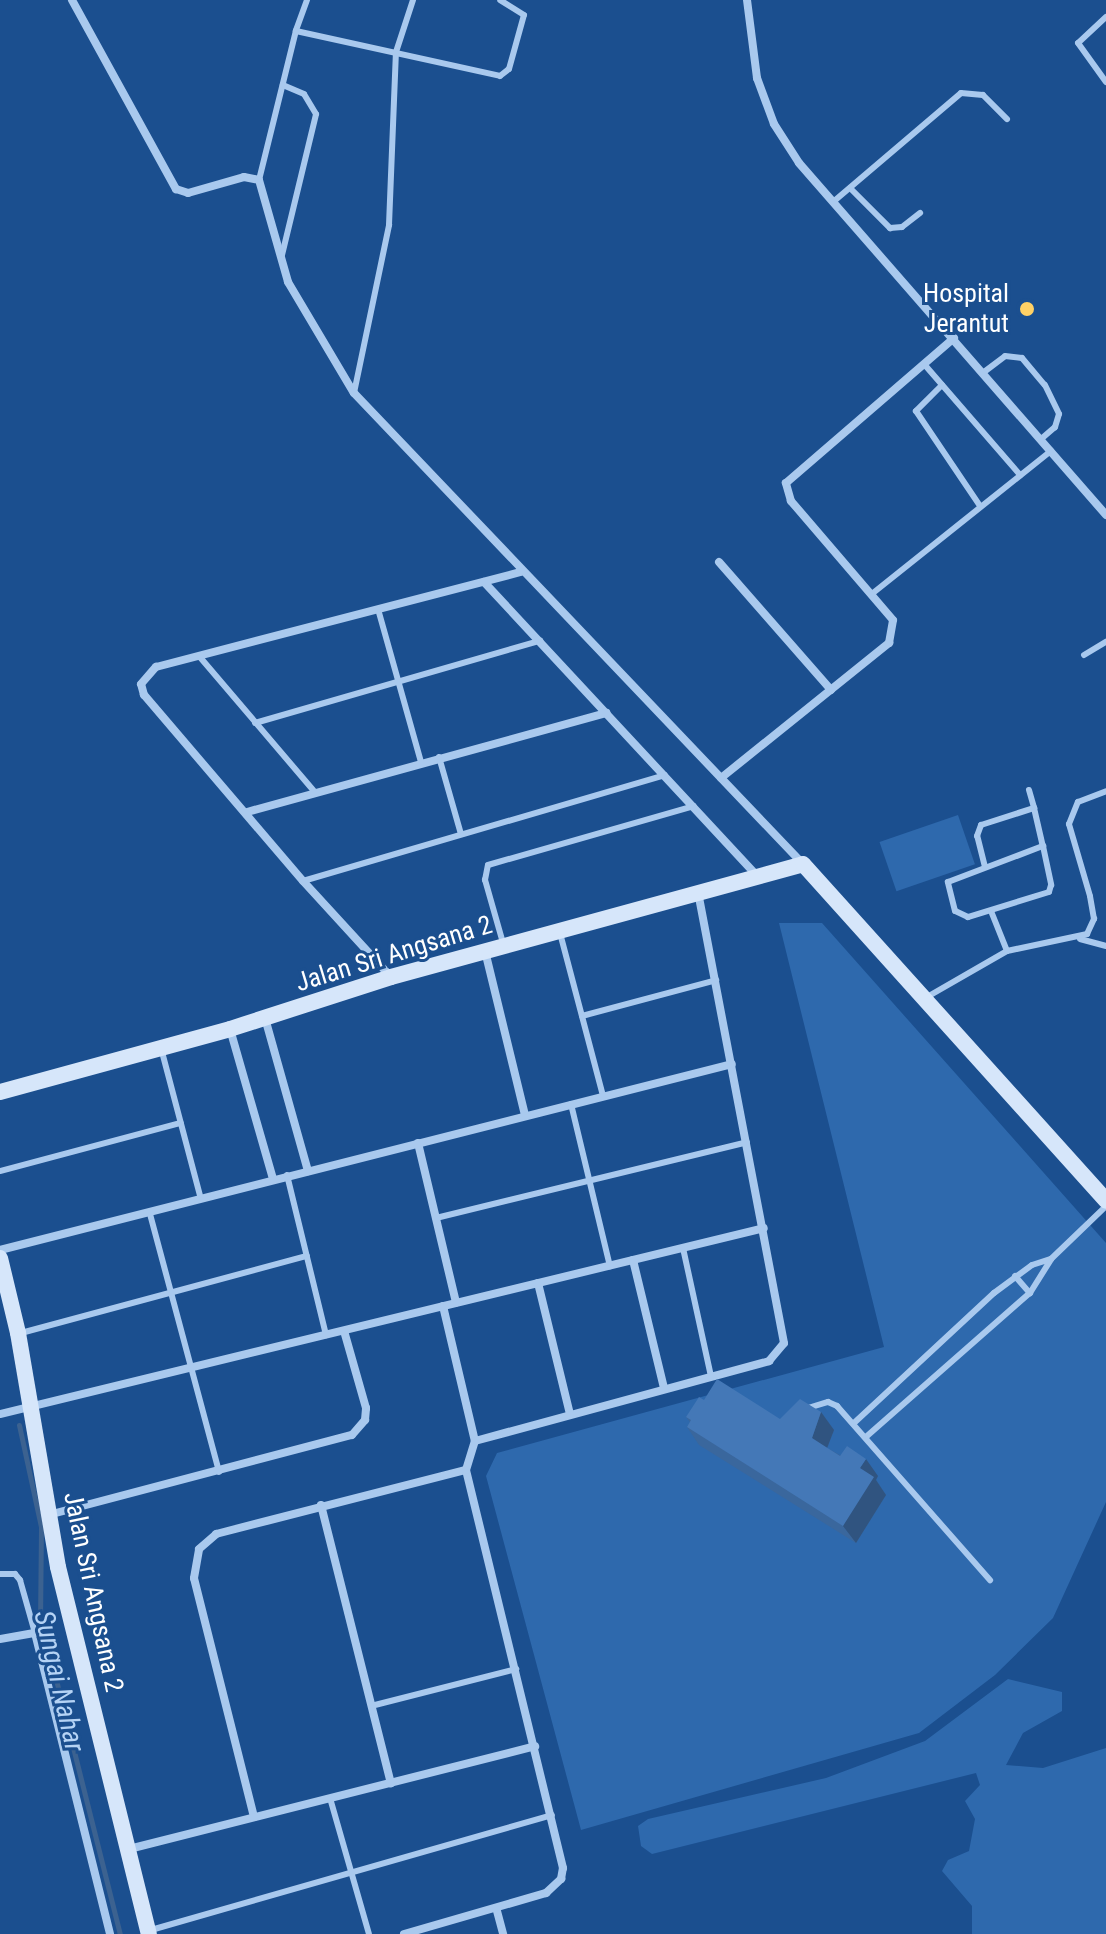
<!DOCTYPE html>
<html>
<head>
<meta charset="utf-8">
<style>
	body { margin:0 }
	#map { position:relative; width:1106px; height:1934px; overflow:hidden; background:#1b4f8f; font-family:"Roboto Condensed",sans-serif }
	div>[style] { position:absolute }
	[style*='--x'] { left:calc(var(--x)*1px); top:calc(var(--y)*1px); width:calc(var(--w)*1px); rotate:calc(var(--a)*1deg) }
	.green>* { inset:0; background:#2e69ad; transform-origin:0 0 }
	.stream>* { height:5px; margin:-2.5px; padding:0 2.5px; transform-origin:2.5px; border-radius:2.5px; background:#3c6290 }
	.lane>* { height:6px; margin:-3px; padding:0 3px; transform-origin:3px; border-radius:3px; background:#a9c9ee }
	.street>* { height:8px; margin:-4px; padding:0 4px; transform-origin:4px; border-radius:4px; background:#a9c9ee }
	.secondary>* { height:16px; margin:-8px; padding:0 8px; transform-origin:8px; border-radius:8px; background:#d6e6fa }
	.wall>* { inset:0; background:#3a679d }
	.shaded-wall>* { inset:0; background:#305480 }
	.building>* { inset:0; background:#4478b7 }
	.dots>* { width:22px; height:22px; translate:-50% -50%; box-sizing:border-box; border:4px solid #1b4f8f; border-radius:50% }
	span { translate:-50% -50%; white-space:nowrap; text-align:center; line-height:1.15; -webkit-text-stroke:6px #1b4f8f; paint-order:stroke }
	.poi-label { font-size:26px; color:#fff }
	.right { translate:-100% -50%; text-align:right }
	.street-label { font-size:26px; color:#fff }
	.water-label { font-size:28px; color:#b5d3f5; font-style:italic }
</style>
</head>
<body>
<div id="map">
	<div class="green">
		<div style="left:958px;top:815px;width:52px;height:83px;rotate:71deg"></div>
		<div style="clip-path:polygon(779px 923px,822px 923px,1106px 1243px,1106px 1502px,1053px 1618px,995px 1675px,919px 1733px,581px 1830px,486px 1476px,497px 1453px,884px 1347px)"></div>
		<div style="clip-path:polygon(1008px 1679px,1062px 1692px,1062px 1711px,1023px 1733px,1006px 1765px,1043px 1768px,1106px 1748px,1106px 1934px,972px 1934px,972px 1906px,942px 1871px,948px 1860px,969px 1851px,975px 1819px,965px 1801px,980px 1785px,976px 1773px,652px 1854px,641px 1846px,638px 1826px,648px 1819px,826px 1778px,925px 1741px)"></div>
	</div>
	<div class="stream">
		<div style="--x:19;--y:1425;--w:104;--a:77.8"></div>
		<div style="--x:41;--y:1527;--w:89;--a:90.6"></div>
		<div style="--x:40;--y:1616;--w:328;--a:75.9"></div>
	</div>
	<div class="lane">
		<div style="--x:307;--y:0;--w:33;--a:110"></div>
		<div style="--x:296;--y:31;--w:209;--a:12.4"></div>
		<div style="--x:500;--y:76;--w:11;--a:-38"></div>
		<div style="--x:509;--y:69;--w:56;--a:-74.5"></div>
		<div style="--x:524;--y:15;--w:28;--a:-148"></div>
		<div style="--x:1106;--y:17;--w:38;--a:137"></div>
		<div style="--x:1078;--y:43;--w:48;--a:54.3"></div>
		<div style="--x:259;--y:180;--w:154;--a:-76.1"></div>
		<div style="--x:850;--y:188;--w:57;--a:45"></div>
		<div style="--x:890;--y:228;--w:12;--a:-5"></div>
		<div style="--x:902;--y:227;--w:23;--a:-38"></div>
		<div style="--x:833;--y:202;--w:168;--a:-40.4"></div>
		<div style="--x:961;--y:93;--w:22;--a:5"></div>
		<div style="--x:983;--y:95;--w:34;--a:45"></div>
		<div style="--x:282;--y:255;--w:145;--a:-76.4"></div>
		<div style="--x:316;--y:114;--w:23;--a:-121"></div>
		<div style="--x:304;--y:94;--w:23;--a:-157"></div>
		<div style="--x:924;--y:364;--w:147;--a:49.1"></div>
		<div style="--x:984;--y:372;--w:26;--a:-37"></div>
		<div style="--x:1005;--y:356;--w:17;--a:7"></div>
		<div style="--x:1022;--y:358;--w:35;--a:50"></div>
		<div style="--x:1045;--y:385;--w:32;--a:64"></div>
		<div style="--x:1059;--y:414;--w:14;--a:107"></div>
		<div style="--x:1055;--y:427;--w:18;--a:139"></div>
		<div style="--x:942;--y:385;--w:37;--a:135"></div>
		<div style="--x:916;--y:411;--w:115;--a:56"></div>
		<div style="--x:354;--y:393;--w:172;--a:-78.2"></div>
		<div style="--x:389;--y:225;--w:173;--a:-87.7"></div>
		<div style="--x:396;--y:52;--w:55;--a:-71.9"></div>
		<div style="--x:873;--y:593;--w:228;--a:-38.6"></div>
		<div style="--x:378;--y:609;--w:159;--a:74.3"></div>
		<div style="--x:1084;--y:655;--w:26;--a:-31"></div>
		<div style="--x:199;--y:656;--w:176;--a:49.6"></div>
		<div style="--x:255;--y:723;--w:297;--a:-16.1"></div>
		<div style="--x:439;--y:757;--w:80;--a:74.1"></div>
		<div style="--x:1029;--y:790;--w:19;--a:74"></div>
		<div style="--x:1034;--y:808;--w:39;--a:77"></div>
		<div style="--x:1043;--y:846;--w:40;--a:78"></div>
		<div style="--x:1051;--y:885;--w:7;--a:106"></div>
		<div style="--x:1049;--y:892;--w:85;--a:162.8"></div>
		<div style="--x:968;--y:917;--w:14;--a:-155"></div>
		<div style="--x:955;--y:911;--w:30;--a:-104"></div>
		<div style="--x:948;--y:882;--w:102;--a:-20.8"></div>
		<div style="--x:985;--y:867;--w:32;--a:-104"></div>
		<div style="--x:977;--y:836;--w:12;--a:-70"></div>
		<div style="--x:981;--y:825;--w:56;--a:-17.8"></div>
		<div style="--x:303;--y:881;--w:377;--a:-16.3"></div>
		<div style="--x:991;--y:911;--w:43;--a:68.2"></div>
		<div style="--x:560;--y:933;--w:169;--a:75.2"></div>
		<div style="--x:1080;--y:939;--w:27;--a:15"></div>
		<div style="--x:503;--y:943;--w:66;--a:-105.9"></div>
		<div style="--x:485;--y:880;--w:15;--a:-79"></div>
		<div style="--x:488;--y:865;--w:214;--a:-16"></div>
		<div style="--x:927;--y:997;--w:92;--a:-29.9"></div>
		<div style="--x:1007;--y:951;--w:82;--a:-12"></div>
		<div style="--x:1087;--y:934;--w:17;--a:-65"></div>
		<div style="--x:1094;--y:919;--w:23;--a:-100"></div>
		<div style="--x:1090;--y:896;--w:75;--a:-106.3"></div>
		<div style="--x:1069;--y:824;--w:24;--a:-68"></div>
		<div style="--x:1078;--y:802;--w:30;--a:-21"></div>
		<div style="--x:582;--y:1016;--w:139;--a:-15"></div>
		<div style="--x:161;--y:1048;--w:156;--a:75.2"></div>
		<div style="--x:571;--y:1104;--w:167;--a:76.5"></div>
		<div style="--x:0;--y:1171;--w:187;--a:-14.9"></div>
		<div style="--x:287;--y:1175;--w:165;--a:76.3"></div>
		<div style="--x:150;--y:1214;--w:267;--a:75"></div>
		<div style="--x:436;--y:1218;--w:320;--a:-13.7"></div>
		<div style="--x:683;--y:1248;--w:131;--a:77.7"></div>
		<div style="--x:1015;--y:1276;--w:23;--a:49"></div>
		<div style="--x:21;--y:1333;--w:296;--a:-15.1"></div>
		<div style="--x:808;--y:1408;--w:21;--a:-17"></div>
		<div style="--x:828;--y:1402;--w:10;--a:24"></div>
		<div style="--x:837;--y:1406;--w:232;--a:48.7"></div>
		<div style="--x:854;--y:1423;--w:191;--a:-42.9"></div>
		<div style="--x:994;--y:1293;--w:47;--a:-36.4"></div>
		<div style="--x:1032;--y:1265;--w:20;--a:-18"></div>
		<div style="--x:867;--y:1436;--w:217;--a:-41.3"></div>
		<div style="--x:1030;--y:1293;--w:40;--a:-58"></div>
		<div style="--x:1051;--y:1259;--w:76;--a:-43.9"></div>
		<div style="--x:0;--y:1574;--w:15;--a:0"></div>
		<div style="--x:15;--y:1574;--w:8;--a:50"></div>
		<div style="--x:20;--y:1580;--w:55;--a:74.2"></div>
		<div style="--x:371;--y:1706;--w:150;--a:-14.3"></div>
		<div style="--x:330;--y:1798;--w:141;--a:74"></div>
		<div style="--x:151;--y:1930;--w:417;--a:-16"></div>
	</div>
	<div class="street">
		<div style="--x:72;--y:0;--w:216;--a:61.2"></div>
		<div style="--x:176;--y:189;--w:13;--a:18"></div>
		<div style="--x:188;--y:193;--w:58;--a:-15.9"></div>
		<div style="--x:244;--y:177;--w:15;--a:11"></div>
		<div style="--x:259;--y:180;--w:106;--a:74.1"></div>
		<div style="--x:288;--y:282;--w:129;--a:59.3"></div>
		<div style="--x:354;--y:393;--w:649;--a:46.37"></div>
		<div style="--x:747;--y:0;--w:79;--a:82.7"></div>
		<div style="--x:757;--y:78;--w:49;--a:69.7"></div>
		<div style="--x:774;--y:124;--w:46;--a:57.3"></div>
		<div style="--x:799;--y:163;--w:467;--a:48.9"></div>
		<div style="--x:719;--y:562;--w:170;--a:48.8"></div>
		<div style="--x:484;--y:582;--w:401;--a:47.1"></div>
		<div style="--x:721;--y:778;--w:216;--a:-38.8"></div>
		<div style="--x:889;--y:643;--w:23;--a:-80"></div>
		<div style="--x:893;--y:620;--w:157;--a:-130.6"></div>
		<div style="--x:791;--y:501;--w:19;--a:-106"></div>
		<div style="--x:786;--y:483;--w:222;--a:-40.8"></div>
		<div style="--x:247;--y:812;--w:373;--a:-15.4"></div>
		<div style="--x:485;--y:951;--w:169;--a:76.3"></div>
		<div style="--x:391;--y:977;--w:130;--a:-132.5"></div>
		<div style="--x:303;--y:881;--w:245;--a:-130.5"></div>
		<div style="--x:144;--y:695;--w:11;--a:-105"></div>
		<div style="--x:141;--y:684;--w:23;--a:-49"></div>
		<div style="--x:156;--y:667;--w:376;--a:-14.6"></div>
		<div style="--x:265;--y:1018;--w:159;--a:74.3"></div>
		<div style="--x:230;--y:1029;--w:156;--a:74"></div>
		<div style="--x:418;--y:1143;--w:164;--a:76.6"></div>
		<div style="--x:0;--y:1250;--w:755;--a:-14.26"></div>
		<div style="--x:633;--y:1260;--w:132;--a:76.4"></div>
		<div style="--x:538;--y:1283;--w:135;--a:76.3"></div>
		<div style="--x:443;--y:1306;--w:139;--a:76.7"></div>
		<div style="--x:0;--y:1414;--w:786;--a:-13.68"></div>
		<div style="--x:321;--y:1505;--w:287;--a:75.9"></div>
		<div style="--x:52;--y:1514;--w:310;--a:-14.8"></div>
		<div style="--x:352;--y:1435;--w:20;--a:-49"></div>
		<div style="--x:365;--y:1420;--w:12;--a:-85"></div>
		<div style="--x:366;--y:1408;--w:80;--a:-105.9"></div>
		<div style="--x:0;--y:1639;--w:36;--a:-10"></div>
		<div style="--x:35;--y:1633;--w:310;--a:76"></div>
		<div style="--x:254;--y:1817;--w:246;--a:-104.1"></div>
		<div style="--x:194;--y:1578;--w:29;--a:-80"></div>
		<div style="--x:199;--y:1549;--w:23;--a:-41"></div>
		<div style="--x:216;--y:1534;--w:258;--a:-14.4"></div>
		<div style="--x:129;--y:1849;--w:419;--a:-14.2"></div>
		<div style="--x:497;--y:1911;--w:24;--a:75"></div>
		<div style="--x:404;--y:1934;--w:148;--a:-16.1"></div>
		<div style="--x:546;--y:1893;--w:21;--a:-43"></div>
		<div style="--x:561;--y:1879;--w:11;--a:-80"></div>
		<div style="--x:563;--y:1868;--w:410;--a:-103.7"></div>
		<div style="--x:466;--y:1470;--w:30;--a:-73"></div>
		<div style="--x:475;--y:1441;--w:305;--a:-15.2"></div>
		<div style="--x:769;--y:1361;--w:23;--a:-50"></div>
		<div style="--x:784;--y:1343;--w:457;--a:-100.8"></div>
	</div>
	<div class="secondary">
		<div style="--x:0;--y:1092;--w:238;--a:-15.3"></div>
		<div style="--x:230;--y:1029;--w:169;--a:-17.9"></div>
		<div style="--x:391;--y:977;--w:427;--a:-15.3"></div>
		<div style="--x:803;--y:864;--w:453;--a:48"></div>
		<div style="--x:0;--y:1258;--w:77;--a:76.5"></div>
		<div style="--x:18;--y:1333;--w:237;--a:80.3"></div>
		<div style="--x:58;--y:1567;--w:378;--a:76.1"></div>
	</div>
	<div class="wall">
		<div style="clip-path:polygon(704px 1400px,780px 1419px,821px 1412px,834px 1430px,827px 1448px,878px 1476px,876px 1480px,886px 1495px,856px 1543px,699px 1445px,687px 1427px,690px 1422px,686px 1417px)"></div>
	</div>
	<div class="shaded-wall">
		<div style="clip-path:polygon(821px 1412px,834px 1430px,824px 1456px,812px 1438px)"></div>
		<div style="clip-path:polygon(866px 1459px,878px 1476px,876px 1480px,886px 1495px,856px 1543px,843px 1526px,860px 1468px)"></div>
	</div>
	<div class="building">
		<div style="clip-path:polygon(717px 1379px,780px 1419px,800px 1399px,821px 1412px,812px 1438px,840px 1456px,847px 1446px,866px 1459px,860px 1468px,874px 1477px,843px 1526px,687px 1427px,691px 1420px,686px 1417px,699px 1397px,704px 1400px)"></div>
	</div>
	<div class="dots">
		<div style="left:1027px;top:309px;background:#ffd166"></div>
	</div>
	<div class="poi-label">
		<span class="right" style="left:1009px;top:309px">Hospital<br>Jerantut</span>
	</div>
	<div class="street-label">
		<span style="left:394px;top:954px;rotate:-17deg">Jalan Sri Angsana 2</span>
		<span style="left:93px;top:1592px;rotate:78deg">Jalan Sri Angsana 2</span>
	</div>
	<div class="water-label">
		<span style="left:59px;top:1681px;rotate:77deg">Sungai Nahar</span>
	</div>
</div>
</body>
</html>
